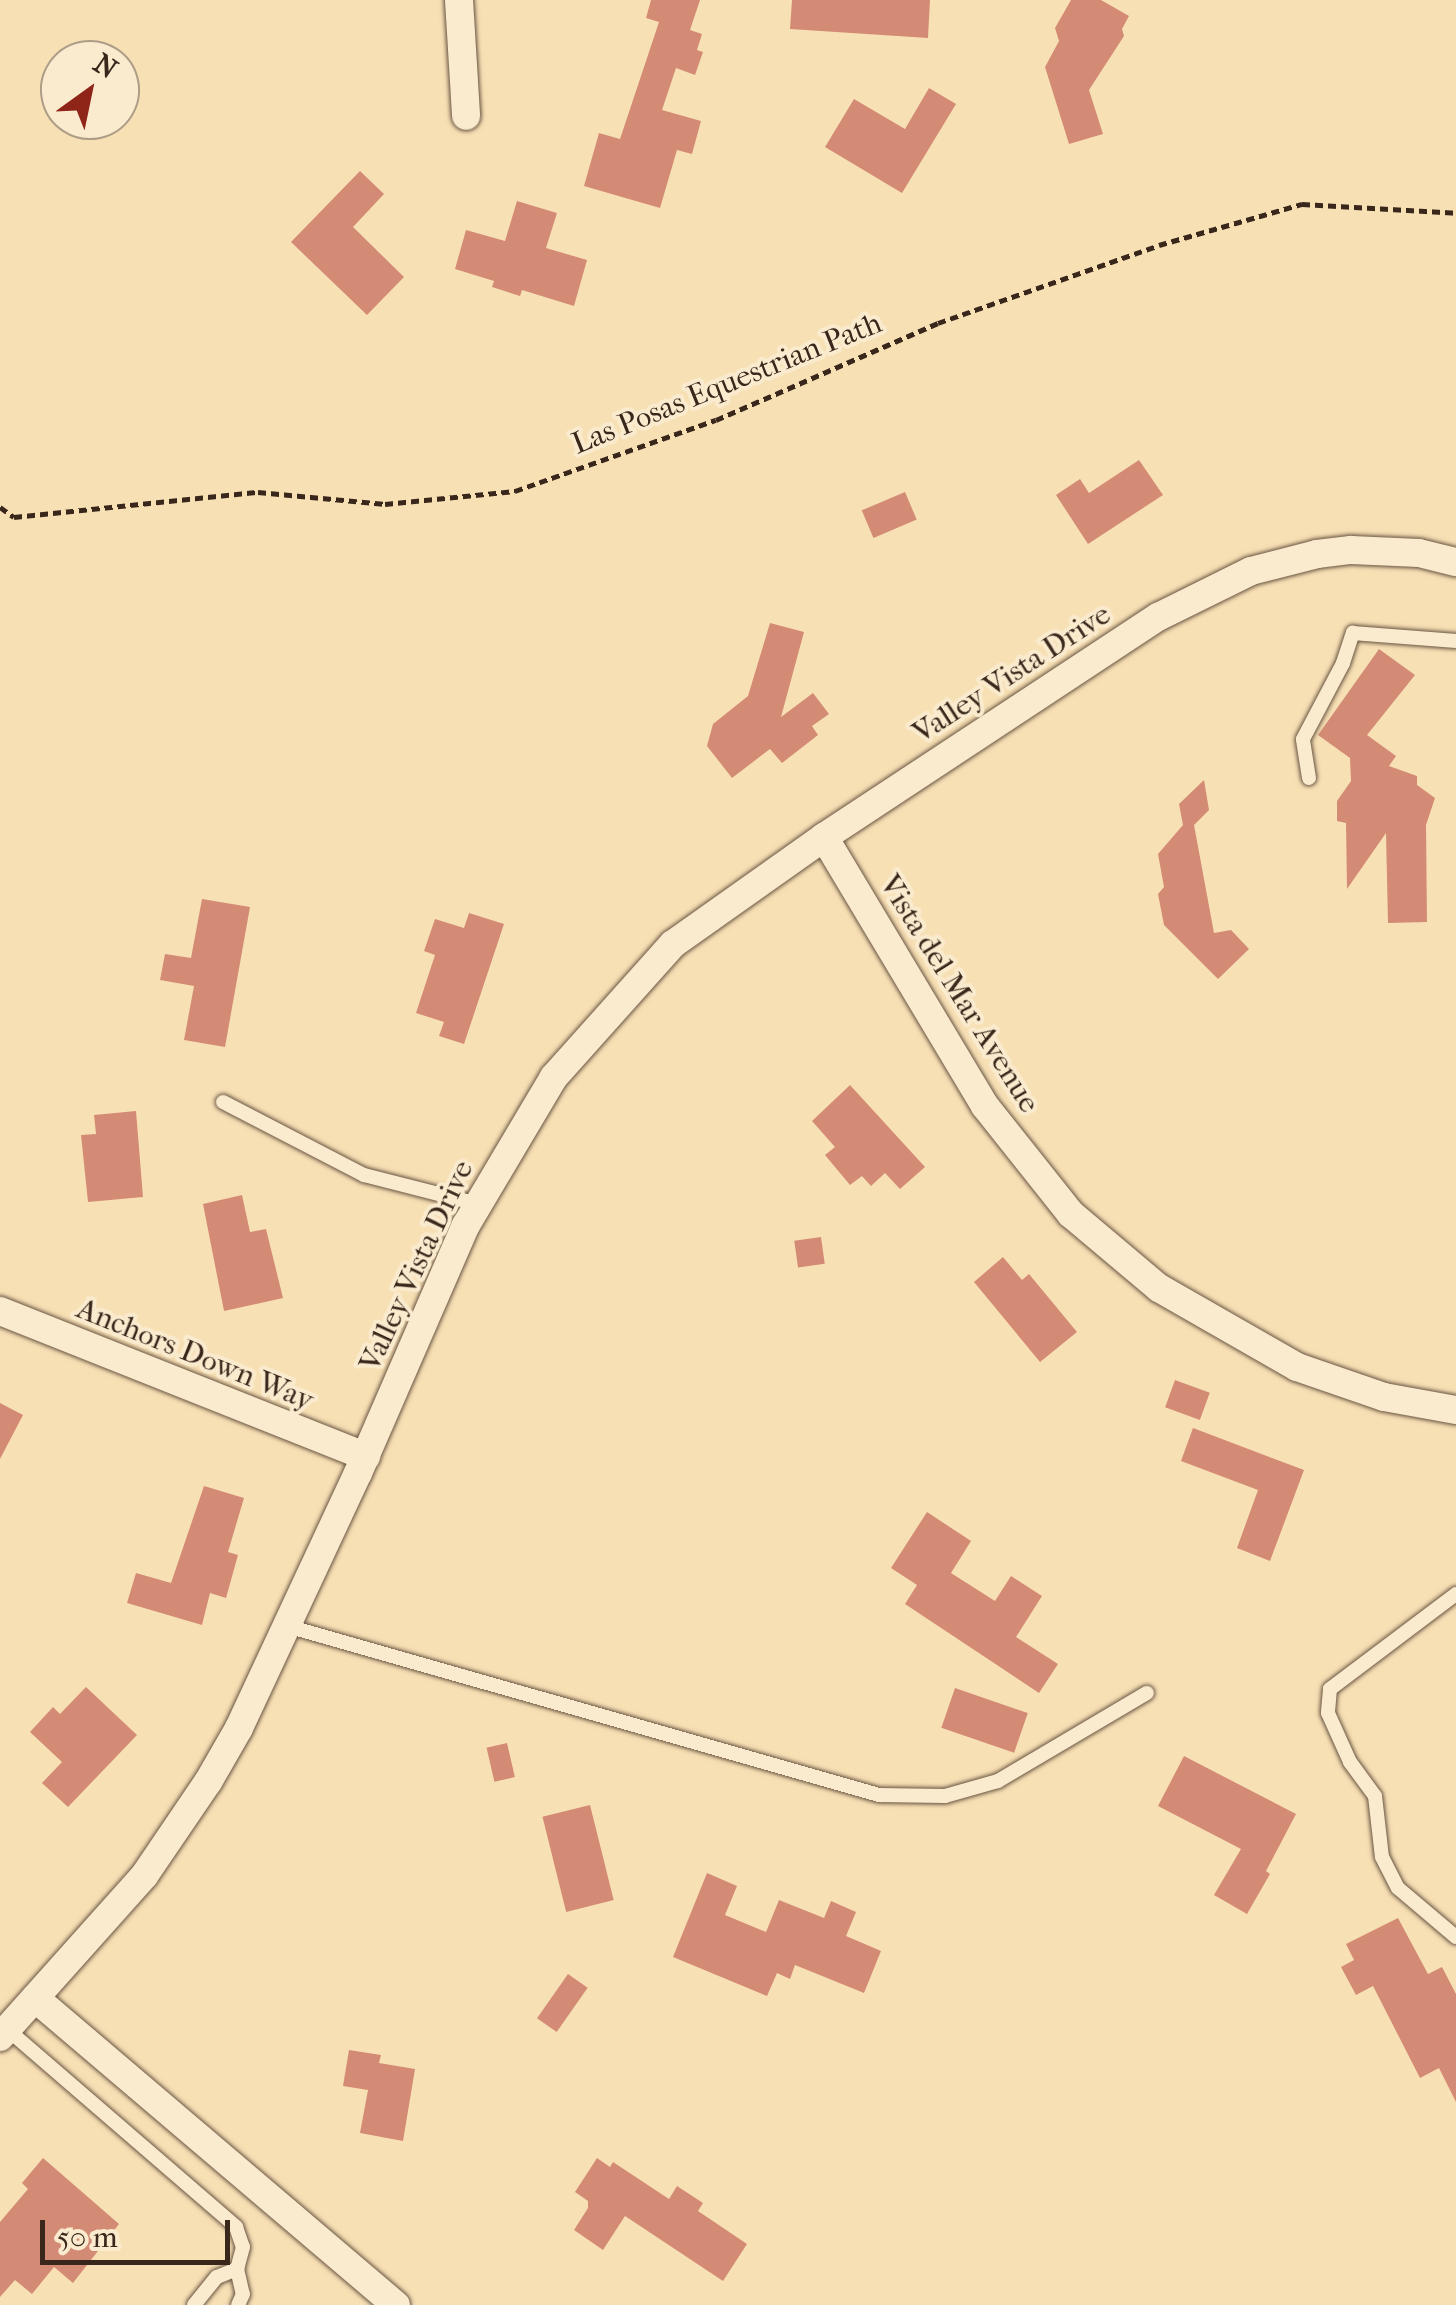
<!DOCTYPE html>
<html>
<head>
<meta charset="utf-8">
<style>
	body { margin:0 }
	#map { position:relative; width:1456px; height:2305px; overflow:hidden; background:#f8e0b5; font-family:"IM FELL French Canon",serif }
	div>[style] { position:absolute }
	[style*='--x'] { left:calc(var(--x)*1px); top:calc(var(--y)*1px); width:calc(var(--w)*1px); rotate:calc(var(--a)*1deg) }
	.building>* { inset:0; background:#d48b75; transform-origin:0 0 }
	.path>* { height:5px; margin-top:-2.5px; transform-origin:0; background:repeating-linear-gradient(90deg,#39271b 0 8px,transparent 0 13px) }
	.roads { filter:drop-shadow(0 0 2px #695542) drop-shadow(0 0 2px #695542) }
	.lane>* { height:14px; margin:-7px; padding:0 7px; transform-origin:7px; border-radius:7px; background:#faebcf }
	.street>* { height:28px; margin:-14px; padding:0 14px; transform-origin:14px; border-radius:14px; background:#faebcf }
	span { translate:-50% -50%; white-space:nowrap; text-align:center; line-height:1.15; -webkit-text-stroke:8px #faebcf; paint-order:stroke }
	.street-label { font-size:30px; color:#39271b }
	.north { position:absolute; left:40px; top:40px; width:100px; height:100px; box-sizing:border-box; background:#faebcf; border:2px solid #ad9d87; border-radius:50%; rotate:33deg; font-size:28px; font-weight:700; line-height:40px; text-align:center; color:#39271b }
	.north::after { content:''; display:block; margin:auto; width:35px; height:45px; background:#8f2418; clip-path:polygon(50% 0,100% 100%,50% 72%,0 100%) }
	.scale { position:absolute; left:40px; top:2220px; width:190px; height:45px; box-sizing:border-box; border:5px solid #39271b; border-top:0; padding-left:12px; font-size:30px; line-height:35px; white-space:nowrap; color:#39271b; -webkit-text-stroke:8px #faebcf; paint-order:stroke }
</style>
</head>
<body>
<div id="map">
	<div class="building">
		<div style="clip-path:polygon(651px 0,700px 0,690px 30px,702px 34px,697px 50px,703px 52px,695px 75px,676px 68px,662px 110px,701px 121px,692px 154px,677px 150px,660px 208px,584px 186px,599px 133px,620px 139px,659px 22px,646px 18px)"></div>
		<div style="clip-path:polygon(792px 0,930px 0,928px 38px,790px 29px)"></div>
		<div style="clip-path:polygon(1071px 0,1101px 0,1129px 16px,1122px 29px,1124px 36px,1089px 90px,1103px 134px,1069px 144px,1045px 67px,1059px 41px,1055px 28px)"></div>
		<div style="clip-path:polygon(929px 88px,956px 104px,902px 193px,825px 147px,854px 99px,905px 129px)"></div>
		<div style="clip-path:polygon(360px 171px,384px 194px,353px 227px,404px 277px,367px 315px,291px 242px)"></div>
		<div style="clip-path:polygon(517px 201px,557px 213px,546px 248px,587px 260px,574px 306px,522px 290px,520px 296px,492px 287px,494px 281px,455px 269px,466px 230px,505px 241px)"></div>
		<div style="clip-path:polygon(1139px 460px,1163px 495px,1088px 544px,1056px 495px,1080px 479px,1089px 493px)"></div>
		<div style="left:905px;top:492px;width:30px;height:47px;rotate:67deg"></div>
		<div style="clip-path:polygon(770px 623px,804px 632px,781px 717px,813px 693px,829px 714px,812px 726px,818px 735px,782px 763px,770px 749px,732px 778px,707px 746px,713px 724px,748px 696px)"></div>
		<div style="clip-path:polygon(1379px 649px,1415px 675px,1367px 735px,1396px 756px,1389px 766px,1417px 776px,1417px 785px,1435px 798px,1426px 825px,1427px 922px,1388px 923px,1386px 833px,1347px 889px,1346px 823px,1337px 821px,1337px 801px,1351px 781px,1350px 758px,1318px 735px)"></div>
		<div style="clip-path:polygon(1204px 780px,1209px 810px,1194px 825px,1214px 933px,1231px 930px,1249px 949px,1218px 979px,1164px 925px,1158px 894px,1164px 887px,1158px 854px,1183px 825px,1179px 804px)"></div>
		<div style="clip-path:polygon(202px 899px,250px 907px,225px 1047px,184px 1040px,194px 986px,160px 980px,165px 954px,191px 958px)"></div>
		<div style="clip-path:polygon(469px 913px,504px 924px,464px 1044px,439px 1036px,444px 1022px,416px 1013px,435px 955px,424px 951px,435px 919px,464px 928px)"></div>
		<div style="clip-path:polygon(850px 1085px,925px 1167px,900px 1189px,885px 1173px,871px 1186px,862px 1176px,850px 1185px,825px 1155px,835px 1147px,812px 1121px)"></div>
		<div style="clip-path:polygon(136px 1111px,143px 1197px,88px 1202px,81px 1135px,96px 1134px,94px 1115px)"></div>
		<div style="clip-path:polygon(242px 1195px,250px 1232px,266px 1229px,283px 1298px,224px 1311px,203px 1204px)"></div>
		<div style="left:821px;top:1237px;width:27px;height:27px;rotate:82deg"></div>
		<div style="clip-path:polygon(1003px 1257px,1022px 1280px,1029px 1274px,1077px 1332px,1040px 1362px,974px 1282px)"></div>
		<div style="left:1175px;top:1380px;width:37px;height:29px;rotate:20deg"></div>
		<div style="clip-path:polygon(0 1403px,23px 1415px,0 1459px)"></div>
		<div style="clip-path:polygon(1193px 1428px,1304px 1470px,1270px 1561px,1237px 1548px,1258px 1490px,1181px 1461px)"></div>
		<div style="clip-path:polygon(204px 1486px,244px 1498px,228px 1552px,238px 1555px,226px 1598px,210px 1593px,202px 1625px,127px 1603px,136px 1573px,171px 1583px)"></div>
		<div style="clip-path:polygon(927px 1512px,971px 1541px,951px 1573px,995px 1601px,1011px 1576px,1042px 1596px,1016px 1637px,1058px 1664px,1039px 1693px,905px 1604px,917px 1585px,891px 1568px)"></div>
		<div style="clip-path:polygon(86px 1687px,137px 1735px,68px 1807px,42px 1783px,62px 1762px,30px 1732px,53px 1707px,60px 1714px)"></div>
		<div style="left:955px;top:1688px;width:77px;height:42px;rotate:19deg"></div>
		<div style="left:507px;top:1743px;width:35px;height:21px;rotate:77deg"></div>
		<div style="clip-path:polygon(1184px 1756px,1296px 1814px,1266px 1871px,1270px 1874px,1247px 1914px,1214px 1895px,1241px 1849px,1158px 1806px)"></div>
		<div style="left:590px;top:1805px;width:98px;height:49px;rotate:76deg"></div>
		<div style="clip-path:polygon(707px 1873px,737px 1886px,725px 1915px,766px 1932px,779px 1900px,824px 1918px,831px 1901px,856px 1912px,846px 1936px,881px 1951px,864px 1993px,795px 1965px,790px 1979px,777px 1973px,767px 1996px,673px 1957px)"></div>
		<div style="clip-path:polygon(1398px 1918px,1428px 1974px,1442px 1967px,1456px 1994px,1456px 2102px,1439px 2068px,1420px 2078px,1373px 1986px,1356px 1995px,1341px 1967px,1354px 1960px,1346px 1944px)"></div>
		<div style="left:568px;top:1974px;width:24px;height:54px;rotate:35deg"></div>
		<div style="clip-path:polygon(349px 2050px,381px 2055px,379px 2063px,415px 2069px,403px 2141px,360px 2133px,368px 2090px,343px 2086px)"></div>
		<div style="clip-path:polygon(43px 2158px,119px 2224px,73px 2283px,54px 2267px,32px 2294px,15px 2280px,0 2297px,0 2222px,28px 2189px,22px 2183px)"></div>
		<div style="clip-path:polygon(597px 2158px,610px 2167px,613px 2162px,669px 2199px,677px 2186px,703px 2203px,698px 2211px,747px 2244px,723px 2281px,625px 2216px,603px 2250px,574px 2230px,588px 2208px,588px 2201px,575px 2192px)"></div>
	</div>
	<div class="path">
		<div style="--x:0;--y:507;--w:17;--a:36"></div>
		<div style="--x:14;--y:517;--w:245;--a:-5.9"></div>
		<div style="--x:258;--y:492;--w:128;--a:5.4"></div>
		<div style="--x:385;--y:504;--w:131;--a:-5.7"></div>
		<div style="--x:515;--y:491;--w:213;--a:-19.5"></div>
		<div style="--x:716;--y:420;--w:242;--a:-23.6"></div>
		<div style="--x:938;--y:323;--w:234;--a:-19.4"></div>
		<div style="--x:1159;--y:245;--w:149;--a:-16"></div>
		<div style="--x:1302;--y:204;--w:154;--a:3.3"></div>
	</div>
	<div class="roads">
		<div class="lane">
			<div style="--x:1309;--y:778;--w:39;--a:-99"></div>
			<div style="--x:1303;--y:739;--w:86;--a:-62.2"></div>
			<div style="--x:1343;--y:663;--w:32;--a:-72"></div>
			<div style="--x:1353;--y:633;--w:103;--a:4.4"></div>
			<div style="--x:223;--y:1102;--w:159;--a:27.4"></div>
			<div style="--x:364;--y:1175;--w:118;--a:14.3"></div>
			<div style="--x:1456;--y:1594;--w:158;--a:143"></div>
			<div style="--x:1330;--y:1689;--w:24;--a:95"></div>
			<div style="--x:1328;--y:1713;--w:54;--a:65.8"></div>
			<div style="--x:1350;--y:1762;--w:42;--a:53.7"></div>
			<div style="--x:1375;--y:1796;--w:61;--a:83.5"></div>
			<div style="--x:1382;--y:1857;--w:35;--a:63"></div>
			<div style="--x:1398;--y:1888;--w:76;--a:40.2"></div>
			<div style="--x:287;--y:1626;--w:616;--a:15.93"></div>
			<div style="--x:879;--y:1795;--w:66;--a:0.9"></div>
			<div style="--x:945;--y:1796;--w:55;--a:-15.8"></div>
			<div style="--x:998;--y:1781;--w:173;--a:-30.6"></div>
			<div style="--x:7;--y:2029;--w:303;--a:40.8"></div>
			<div style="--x:236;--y:2227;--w:21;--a:71"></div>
			<div style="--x:243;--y:2247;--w:23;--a:105"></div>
			<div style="--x:237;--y:2269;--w:26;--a:77"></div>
			<div style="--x:243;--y:2294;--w:12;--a:114"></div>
			<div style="--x:194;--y:2305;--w:36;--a:-51"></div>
			<div style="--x:217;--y:2277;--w:22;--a:-22"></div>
		</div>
		<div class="street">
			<div style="--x:459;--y:0;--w:116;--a:86.5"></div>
			<div style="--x:824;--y:837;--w:313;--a:59.1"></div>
			<div style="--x:985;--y:1106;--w:138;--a:51.5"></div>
			<div style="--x:1071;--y:1214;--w:115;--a:40.1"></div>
			<div style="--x:1159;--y:1288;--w:159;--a:29.8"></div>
			<div style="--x:1297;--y:1367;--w:92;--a:19"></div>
			<div style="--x:1384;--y:1397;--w:73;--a:10.2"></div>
			<div style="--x:0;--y:1311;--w:394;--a:21.7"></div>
			<div style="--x:35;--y:1998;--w:474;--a:40.4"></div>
			<div style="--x:0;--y:2037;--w:216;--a:-48.2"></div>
			<div style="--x:144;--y:1876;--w:114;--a:-55.8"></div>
			<div style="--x:208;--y:1782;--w:62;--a:-60.1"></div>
			<div style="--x:239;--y:1728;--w:281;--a:-65"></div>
			<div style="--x:358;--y:1473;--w:270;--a:-66.5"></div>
			<div style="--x:466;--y:1225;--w:172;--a:-59.3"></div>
			<div style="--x:554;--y:1077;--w:178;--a:-48.2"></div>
			<div style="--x:673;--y:944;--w:185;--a:-35.3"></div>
			<div style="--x:824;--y:837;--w:400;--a:-33.4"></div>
			<div style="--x:1158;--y:617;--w:104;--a:-26.3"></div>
			<div style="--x:1251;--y:571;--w:68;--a:-14.4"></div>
			<div style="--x:1317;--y:554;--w:34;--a:-7"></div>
			<div style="--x:1351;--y:550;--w:68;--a:2.5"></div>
			<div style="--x:1419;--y:553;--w:38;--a:14"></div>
		</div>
	</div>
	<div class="street-label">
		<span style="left:727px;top:384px;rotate:-22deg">Las Posas Equestrian Path</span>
		<span style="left:1012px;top:674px;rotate:-33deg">Valley Vista Drive</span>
		<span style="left:959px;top:994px;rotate:58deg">Vista del Mar Avenue</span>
		<span style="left:417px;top:1266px;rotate:-65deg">Valley Vista Drive</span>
		<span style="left:195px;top:1355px;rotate:22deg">Anchors Down Way</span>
	</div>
	<div class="north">N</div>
	<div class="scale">50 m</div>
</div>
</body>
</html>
